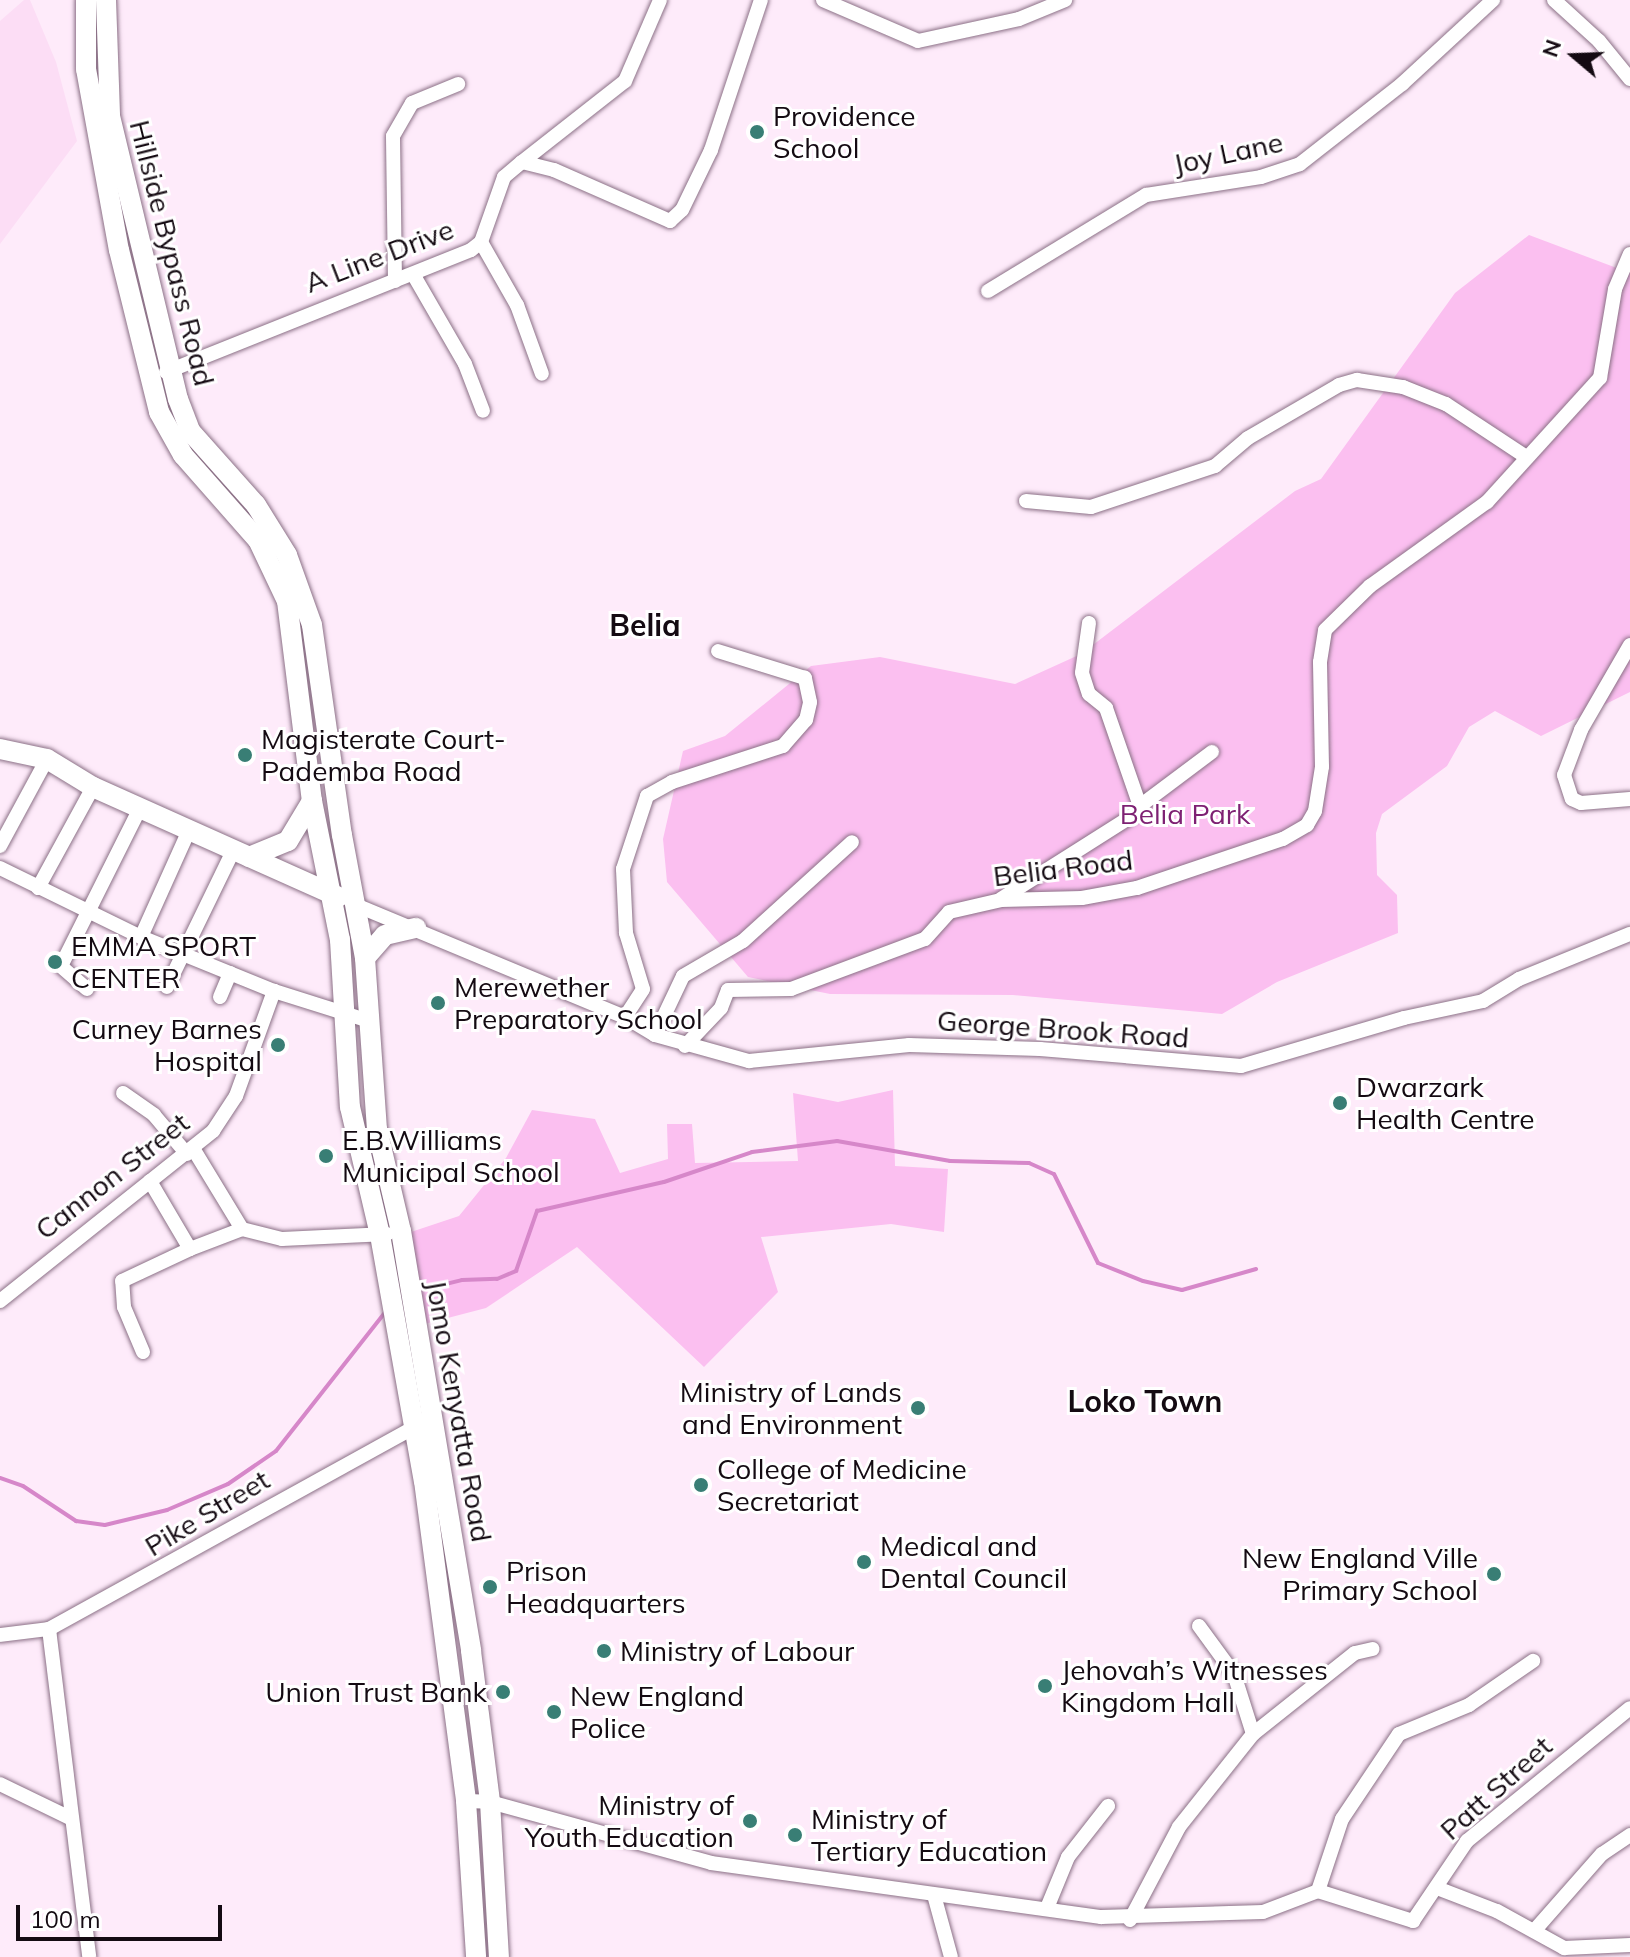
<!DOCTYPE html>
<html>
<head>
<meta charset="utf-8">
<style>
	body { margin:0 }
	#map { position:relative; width:1630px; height:1957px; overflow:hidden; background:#feebfa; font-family:Mulish,sans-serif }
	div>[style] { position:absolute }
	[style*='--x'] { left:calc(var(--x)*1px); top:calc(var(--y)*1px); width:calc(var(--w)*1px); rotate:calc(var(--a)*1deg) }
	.built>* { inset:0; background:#fcddf5 }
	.green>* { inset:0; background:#fbbff0 }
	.stream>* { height:4px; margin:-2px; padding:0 2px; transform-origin:2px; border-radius:2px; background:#d687c9 }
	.roads { filter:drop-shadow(0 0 2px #8b7086) drop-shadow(0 0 2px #8b7086) }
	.minor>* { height:14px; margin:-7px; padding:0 7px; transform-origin:7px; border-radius:7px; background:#fff }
	.secondary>* { height:20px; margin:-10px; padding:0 10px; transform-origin:10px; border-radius:10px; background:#fff }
	.dots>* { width:22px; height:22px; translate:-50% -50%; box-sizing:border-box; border:4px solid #fff; border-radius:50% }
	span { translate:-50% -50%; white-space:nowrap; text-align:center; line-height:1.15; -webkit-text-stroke:6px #fff; paint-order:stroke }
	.poi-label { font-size:28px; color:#140a12 }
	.left { translate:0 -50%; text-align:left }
	.right { translate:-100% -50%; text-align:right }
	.street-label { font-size:28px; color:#140a12 }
	.park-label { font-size:28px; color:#7e2173 }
	.neighbourhood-label { font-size:30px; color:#140a12; font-weight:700 }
	.north { position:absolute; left:1534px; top:16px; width:80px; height:80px; -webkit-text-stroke:6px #fff; paint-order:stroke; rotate:289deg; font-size:22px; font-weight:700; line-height:32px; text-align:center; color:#140a12 }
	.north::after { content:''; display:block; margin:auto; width:28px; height:36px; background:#140a12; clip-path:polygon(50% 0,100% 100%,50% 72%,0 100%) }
	.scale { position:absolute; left:16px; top:1905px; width:206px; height:36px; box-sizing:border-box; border:4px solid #140a12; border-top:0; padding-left:10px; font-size:24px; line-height:28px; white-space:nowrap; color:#140a12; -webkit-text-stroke:6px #fff; paint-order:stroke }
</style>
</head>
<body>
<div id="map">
	<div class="built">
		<div style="clip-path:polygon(24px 0,30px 0,56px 62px,77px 141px,0 244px,0 21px)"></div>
	</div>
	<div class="green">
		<div style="clip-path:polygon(1529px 235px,1630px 273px,1630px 692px,1541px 736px,1495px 711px,1469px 727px,1447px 766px,1382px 814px,1376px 833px,1377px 875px,1397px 895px,1398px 933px,1277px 982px,1222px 1014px,1013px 995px,830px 994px,748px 977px,667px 882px,663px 839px,683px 751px,725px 736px,811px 666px,880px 657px,1015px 684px,1081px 654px,1295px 491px,1321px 479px,1455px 293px)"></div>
		<div style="clip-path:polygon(893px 1090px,895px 1166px,948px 1169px,944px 1232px,891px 1224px,761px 1237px,778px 1292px,704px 1367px,577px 1247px,486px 1308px,417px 1326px,408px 1233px,459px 1216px,506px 1158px,532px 1110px,595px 1119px,620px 1173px,668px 1159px,667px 1124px,692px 1124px,695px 1163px,798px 1161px,793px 1093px,838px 1102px)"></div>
	</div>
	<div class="stream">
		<div style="--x:417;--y:1291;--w:46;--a:-13.7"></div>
		<div style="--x:462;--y:1280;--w:35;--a:-2"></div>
		<div style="--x:497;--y:1279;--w:21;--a:-23"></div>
		<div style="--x:516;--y:1271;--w:64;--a:-70.7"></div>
		<div style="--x:537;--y:1211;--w:130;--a:-12.9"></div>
		<div style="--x:664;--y:1182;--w:93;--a:-18.8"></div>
		<div style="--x:752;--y:1152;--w:86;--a:-7.4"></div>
		<div style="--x:837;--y:1141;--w:115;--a:10"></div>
		<div style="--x:950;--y:1161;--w:79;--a:1.5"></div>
		<div style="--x:1029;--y:1163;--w:27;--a:24"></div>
		<div style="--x:1054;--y:1174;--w:99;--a:63.7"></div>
		<div style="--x:1098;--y:1263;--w:48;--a:21.8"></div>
		<div style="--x:1143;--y:1281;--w:40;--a:13"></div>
		<div style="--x:1182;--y:1290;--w:77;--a:-15.8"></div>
		<div style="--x:0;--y:1478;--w:24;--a:19"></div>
		<div style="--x:23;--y:1486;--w:64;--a:33.4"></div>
		<div style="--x:76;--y:1521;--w:29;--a:8"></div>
		<div style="--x:105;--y:1525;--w:64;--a:-13.6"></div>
		<div style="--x:167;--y:1510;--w:66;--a:-23.1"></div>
		<div style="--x:228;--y:1484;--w:58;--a:-34.5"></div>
		<div style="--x:276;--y:1451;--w:179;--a:-51.8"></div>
	</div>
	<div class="roads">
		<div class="minor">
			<div style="--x:823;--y:0;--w:103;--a:23.3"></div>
			<div style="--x:918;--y:41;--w:103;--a:-12.3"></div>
			<div style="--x:1019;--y:19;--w:50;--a:-22.4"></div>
			<div style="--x:1554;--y:0;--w:61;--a:42.3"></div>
			<div style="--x:1599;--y:41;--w:49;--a:50.8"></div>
			<div style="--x:522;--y:162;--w:131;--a:-38.2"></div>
			<div style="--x:625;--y:81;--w:88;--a:-66.6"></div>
			<div style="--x:481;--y:242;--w:73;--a:60.3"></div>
			<div style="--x:517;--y:305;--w:73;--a:70.1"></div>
			<div style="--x:413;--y:274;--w:104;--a:60"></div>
			<div style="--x:465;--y:364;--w:50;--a:69"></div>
			<div style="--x:395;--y:281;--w:145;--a:-90.8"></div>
			<div style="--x:393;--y:136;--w:38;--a:-60"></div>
			<div style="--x:412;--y:103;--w:50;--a:-22.4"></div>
			<div style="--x:988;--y:291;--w:185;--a:-31.3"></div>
			<div style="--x:1146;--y:195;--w:116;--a:-8.9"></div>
			<div style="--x:1261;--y:177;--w:41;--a:-18.4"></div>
			<div style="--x:1300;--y:164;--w:130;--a:-38.1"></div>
			<div style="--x:1402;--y:84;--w:124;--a:-42.7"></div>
			<div style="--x:166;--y:372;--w:328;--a:-21.8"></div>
			<div style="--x:471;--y:250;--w:13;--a:-39"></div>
			<div style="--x:481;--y:242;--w:69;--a:-70.5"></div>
			<div style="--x:504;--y:177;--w:23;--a:-40"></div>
			<div style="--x:522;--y:162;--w:33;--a:14"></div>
			<div style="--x:554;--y:170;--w:127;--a:23.7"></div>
			<div style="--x:670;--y:221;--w:16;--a:-43"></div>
			<div style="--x:682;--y:210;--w:67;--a:-64.2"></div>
			<div style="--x:711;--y:150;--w:158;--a:-71.6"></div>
			<div style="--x:1026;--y:501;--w:65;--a:5.3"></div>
			<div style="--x:1091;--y:507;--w:131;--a:-18.3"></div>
			<div style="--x:1215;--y:466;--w:43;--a:-40.3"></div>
			<div style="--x:1248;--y:438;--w:105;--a:-30.2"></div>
			<div style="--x:1339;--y:385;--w:19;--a:-16"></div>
			<div style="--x:1357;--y:380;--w:47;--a:8.7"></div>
			<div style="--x:1403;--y:387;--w:46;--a:21.6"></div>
			<div style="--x:1446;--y:404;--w:95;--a:33.4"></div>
			<div style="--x:1089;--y:623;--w:50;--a:98"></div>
			<div style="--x:1082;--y:673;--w:22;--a:72"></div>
			<div style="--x:1089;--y:694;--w:22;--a:39"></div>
			<div style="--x:1106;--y:708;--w:104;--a:70.9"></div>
			<div style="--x:1630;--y:645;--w:98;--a:120"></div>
			<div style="--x:1581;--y:730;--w:48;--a:110.7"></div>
			<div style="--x:1564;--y:775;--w:25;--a:72"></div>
			<div style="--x:1572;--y:799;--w:10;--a:24"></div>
			<div style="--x:1581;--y:803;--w:49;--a:-4.7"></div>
			<div style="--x:0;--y:846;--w:99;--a:-61.6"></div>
			<div style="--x:0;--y:868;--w:157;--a:26.1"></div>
			<div style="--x:141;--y:937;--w:144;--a:22.1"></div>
			<div style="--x:274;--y:991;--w:96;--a:17.5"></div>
			<div style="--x:38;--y:888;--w:115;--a:-61.4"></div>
			<div style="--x:1001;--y:899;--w:166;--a:-32.4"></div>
			<div style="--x:1141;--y:810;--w:4;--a:-104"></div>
			<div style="--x:1140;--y:806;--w:90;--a:-36.9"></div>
			<div style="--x:358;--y:906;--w:289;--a:22.6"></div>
			<div style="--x:625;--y:1017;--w:35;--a:31"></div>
			<div style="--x:655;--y:1035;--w:98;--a:15.5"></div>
			<div style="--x:749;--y:1061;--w:161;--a:-5.7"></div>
			<div style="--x:909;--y:1045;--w:131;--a:1.7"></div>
			<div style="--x:1040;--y:1049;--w:202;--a:4.8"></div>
			<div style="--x:1241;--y:1066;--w:170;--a:-16.4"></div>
			<div style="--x:1404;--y:1018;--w:81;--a:-12.1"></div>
			<div style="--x:1483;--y:1001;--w:42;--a:-31.4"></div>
			<div style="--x:1519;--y:979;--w:120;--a:-22.1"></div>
			<div style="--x:141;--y:937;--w:117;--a:-65.8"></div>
			<div style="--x:167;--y:987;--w:151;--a:-64.1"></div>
			<div style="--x:87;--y:989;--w:35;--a:-139"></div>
			<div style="--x:61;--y:966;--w:177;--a:-63.4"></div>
			<div style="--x:220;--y:997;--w:26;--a:-67"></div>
			<div style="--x:625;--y:1017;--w:33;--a:-57"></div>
			<div style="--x:643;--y:989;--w:59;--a:-106.9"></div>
			<div style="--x:626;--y:933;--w:64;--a:-92.7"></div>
			<div style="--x:623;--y:869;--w:77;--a:-71.8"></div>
			<div style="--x:647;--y:796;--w:29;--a:-29"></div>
			<div style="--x:672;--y:782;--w:117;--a:-18"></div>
			<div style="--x:783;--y:746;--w:35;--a:-49"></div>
			<div style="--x:806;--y:720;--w:18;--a:-77"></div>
			<div style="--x:810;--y:702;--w:25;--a:-102"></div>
			<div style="--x:805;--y:678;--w:91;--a:-162.8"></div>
			<div style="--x:655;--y:1035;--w:65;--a:-64.6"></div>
			<div style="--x:683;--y:976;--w:69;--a:-30.3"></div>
			<div style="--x:743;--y:941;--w:147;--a:-42.2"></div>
			<div style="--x:685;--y:1046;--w:52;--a:-46.5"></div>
			<div style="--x:721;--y:1008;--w:19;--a:-69"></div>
			<div style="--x:728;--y:990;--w:63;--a:-0.9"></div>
			<div style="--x:791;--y:989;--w:143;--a:-20.5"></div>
			<div style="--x:925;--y:939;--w:36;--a:-48"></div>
			<div style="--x:949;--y:912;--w:53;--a:-13"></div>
			<div style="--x:1001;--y:900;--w:81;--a:-1.4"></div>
			<div style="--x:1082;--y:898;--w:56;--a:-10.3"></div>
			<div style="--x:1137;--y:888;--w:154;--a:-18.6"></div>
			<div style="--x:1283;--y:839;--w:28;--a:-30"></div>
			<div style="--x:1307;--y:825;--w:16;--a:-60"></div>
			<div style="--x:1315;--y:811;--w:45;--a:-81"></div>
			<div style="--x:1322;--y:767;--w:105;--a:-91.1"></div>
			<div style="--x:1320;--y:662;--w:32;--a:-81"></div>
			<div style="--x:1325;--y:630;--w:63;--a:-44.4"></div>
			<div style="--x:1370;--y:586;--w:144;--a:-35.7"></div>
			<div style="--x:1487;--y:502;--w:168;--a:-47.7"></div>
			<div style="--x:1600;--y:378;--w:90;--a:-80.4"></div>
			<div style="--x:1615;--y:289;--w:38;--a:-67"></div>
			<div style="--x:123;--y:1093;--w:38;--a:35"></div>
			<div style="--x:154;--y:1115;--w:51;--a:49.8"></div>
			<div style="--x:194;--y:1150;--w:92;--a:58.7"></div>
			<div style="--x:242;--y:1229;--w:41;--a:14"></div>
			<div style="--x:282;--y:1239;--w:105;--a:-2.7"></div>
			<div style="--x:190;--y:1249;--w:56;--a:-21"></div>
			<div style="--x:0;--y:1301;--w:273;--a:-38.6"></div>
			<div style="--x:213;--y:1131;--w:42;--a:-56.7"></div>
			<div style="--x:236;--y:1096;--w:112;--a:-70.1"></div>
			<div style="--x:143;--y:1352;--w:49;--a:-112.9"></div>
			<div style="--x:124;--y:1307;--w:26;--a:-94"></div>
			<div style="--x:122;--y:1281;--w:75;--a:-25.2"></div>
			<div style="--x:190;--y:1249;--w:79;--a:-120.5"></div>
			<div style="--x:1199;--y:1626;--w:59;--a:53.9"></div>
			<div style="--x:1234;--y:1674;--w:63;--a:72.4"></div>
			<div style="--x:49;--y:1629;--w:330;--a:83"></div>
			<div style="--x:0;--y:1635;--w:49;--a:-7"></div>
			<div style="--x:49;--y:1629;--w:426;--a:-28.9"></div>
			<div style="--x:0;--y:1784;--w:78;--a:25.9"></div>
			<div style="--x:466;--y:1801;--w:24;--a:2"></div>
			<div style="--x:490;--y:1802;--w:229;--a:15.4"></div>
			<div style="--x:711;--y:1863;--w:394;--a:7.9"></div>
			<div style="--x:1101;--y:1917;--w:162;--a:-1.8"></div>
			<div style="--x:1263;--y:1912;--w:59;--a:-20.9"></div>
			<div style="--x:1318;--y:1891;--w:100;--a:17.5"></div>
			<div style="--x:1413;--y:1921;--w:97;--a:-56"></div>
			<div style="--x:1467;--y:1841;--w:210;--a:-39.2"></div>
			<div style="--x:1437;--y:1888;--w:64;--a:21"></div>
			<div style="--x:1497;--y:1911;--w:77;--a:28.9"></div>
			<div style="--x:1564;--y:1948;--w:66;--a:-2.6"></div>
			<div style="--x:1318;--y:1891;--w:76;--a:-71.6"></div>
			<div style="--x:1342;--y:1819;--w:102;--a:-56.2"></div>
			<div style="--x:1399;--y:1734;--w:76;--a:-22.5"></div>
			<div style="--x:1469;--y:1705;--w:78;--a:-34.5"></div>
			<div style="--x:934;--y:1895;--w:64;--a:74.7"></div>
			<div style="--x:1047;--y:1908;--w:55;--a:-67.6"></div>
			<div style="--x:1068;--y:1857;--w:65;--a:-51.9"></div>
			<div style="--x:1130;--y:1920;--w:105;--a:-62.2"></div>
			<div style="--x:1179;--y:1827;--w:119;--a:-51.5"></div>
			<div style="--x:1253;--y:1734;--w:130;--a:-38.5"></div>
			<div style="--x:1355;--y:1653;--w:18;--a:-13"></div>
			<div style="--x:1534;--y:1931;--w:103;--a:-48.6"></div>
			<div style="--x:1602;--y:1854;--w:34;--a:-34"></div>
		</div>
		<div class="secondary">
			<div style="--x:86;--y:0;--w:69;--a:90"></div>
			<div style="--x:86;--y:69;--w:184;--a:79.7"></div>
			<div style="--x:119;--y:250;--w:167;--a:76.1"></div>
			<div style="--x:159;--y:412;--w:49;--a:60.8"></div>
			<div style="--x:183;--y:455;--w:113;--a:48.6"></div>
			<div style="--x:258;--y:540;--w:68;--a:64.6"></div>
			<div style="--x:287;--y:601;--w:202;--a:82.9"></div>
			<div style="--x:312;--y:801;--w:142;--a:78.6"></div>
			<div style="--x:340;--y:940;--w:167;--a:86.6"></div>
			<div style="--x:350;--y:1107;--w:131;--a:76.8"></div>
			<div style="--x:380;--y:1235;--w:250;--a:79.9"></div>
			<div style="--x:424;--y:1481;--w:323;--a:82.5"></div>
			<div style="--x:466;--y:1801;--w:156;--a:86.3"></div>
			<div style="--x:106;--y:0;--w:116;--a:88"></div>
			<div style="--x:110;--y:116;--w:291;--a:76.5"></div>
			<div style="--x:178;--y:399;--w:34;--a:69"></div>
			<div style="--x:190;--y:431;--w:99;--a:48.3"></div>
			<div style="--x:256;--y:505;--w:59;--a:58.2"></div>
			<div style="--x:287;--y:555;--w:74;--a:70.3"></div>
			<div style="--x:312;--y:625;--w:212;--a:81.9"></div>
			<div style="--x:342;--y:835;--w:125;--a:79.4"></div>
			<div style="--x:365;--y:958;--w:171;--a:86"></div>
			<div style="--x:377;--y:1129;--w:105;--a:76.8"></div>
			<div style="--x:401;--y:1231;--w:426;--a:80.5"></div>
			<div style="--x:471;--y:1651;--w:152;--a:82.8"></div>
			<div style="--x:490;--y:1802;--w:155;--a:86.7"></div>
			<div style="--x:0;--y:749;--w:48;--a:12"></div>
			<div style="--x:47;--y:759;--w:54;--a:31.3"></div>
			<div style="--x:93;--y:787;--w:269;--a:24.1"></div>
			<div style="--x:249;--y:857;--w:42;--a:-22.3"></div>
			<div style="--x:288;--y:841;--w:47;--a:-59"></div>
			<div style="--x:365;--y:958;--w:30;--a:-49"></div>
			<div style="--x:385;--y:935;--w:32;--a:-13"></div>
		</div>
	</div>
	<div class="dots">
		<div style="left:757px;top:132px;background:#397e75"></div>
		<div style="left:245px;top:755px;background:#397e75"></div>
		<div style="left:55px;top:962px;background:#397e75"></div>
		<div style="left:438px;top:1003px;background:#397e75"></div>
		<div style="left:278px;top:1045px;background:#397e75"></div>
		<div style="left:1340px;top:1103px;background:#397e75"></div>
		<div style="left:326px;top:1156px;background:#397e75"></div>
		<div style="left:918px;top:1408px;background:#397e75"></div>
		<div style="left:701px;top:1485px;background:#397e75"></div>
		<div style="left:864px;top:1562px;background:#397e75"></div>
		<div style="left:1494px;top:1574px;background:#397e75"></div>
		<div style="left:490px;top:1587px;background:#397e75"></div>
		<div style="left:604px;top:1651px;background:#397e75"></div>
		<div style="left:1045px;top:1686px;background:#397e75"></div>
		<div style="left:503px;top:1692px;background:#397e75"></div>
		<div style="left:554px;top:1712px;background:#397e75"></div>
		<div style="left:750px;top:1821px;background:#397e75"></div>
		<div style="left:795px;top:1835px;background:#397e75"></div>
	</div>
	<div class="poi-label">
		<span class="left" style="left:773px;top:132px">Providence<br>School</span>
		<span class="left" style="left:261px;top:755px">Magisterate Court-<br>Pademba Road</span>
		<span class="left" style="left:71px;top:962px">EMMA SPORT<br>CENTER</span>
		<span class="left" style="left:454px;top:1003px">Merewether<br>Preparatory School</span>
		<span class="right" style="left:262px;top:1045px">Curney Barnes<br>Hospital</span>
		<span class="left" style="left:1356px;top:1103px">Dwarzark<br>Health Centre</span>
		<span class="left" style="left:342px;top:1156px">E.B.Williams<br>Municipal School</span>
		<span class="right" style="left:902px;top:1408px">Ministry of Lands<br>and Environment</span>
		<span class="left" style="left:717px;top:1485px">College of Medicine<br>Secretariat</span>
		<span class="left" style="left:880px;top:1562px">Medical and<br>Dental Council</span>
		<span class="right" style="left:1478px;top:1574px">New England Ville<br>Primary School</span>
		<span class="left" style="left:506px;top:1587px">Prison<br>Headquarters</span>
		<span class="left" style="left:620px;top:1651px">Ministry of Labour</span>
		<span class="left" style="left:1061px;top:1686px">Jehovah’s Witnesses<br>Kingdom Hall</span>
		<span class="right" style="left:487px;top:1692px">Union Trust Bank</span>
		<span class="left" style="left:570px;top:1712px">New England<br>Police</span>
		<span class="right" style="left:734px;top:1821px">Ministry of<br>Youth Education</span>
		<span class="left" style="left:811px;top:1835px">Ministry of<br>Tertiary Education</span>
	</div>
	<div class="street-label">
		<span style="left:1228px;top:153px;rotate:-12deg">Joy Lane</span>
		<span style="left:172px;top:253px;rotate:76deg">Hillside Bypass Road</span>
		<span style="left:379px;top:256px;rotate:-21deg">A Line Drive</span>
		<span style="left:1063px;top:868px;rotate:-7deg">Belia Road</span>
		<span style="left:1063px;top:1029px;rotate:4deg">George Brook Road</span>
		<span style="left:112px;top:1176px;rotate:-38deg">Cannon Street</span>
		<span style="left:459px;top:1411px;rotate:80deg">Jomo Kenyatta Road</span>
		<span style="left:207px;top:1513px;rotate:-31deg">Pike Street</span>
		<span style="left:1496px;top:1788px;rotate:-42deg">Patt Street</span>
	</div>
	<div class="park-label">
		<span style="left:1185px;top:814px">Belia Park</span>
	</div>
	<div class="neighbourhood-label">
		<span style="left:645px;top:625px">Belia</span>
		<span style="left:1145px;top:1401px">Loko Town</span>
	</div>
	<div class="north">N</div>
	<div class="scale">100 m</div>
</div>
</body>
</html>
